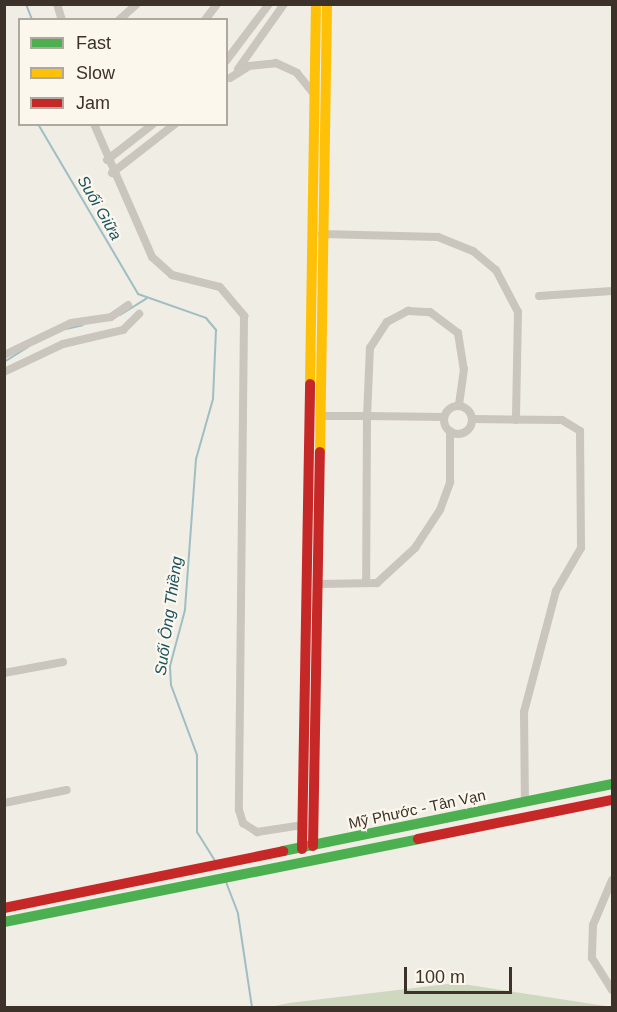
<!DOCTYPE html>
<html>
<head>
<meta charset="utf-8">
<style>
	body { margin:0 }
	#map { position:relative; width:617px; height:1012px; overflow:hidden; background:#f0ede5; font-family:Helvetica,sans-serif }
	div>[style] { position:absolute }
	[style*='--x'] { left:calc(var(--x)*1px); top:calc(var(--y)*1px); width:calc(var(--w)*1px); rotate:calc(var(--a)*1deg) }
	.green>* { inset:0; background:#ced8be }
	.stream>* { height:2px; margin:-1px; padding:0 1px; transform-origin:1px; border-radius:1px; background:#9fbec3 }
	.street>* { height:8px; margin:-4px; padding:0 4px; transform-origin:4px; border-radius:4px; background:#cac5bd }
	.street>.ring { margin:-4px; padding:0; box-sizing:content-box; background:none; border:8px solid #cac5bd; border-radius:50% }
	.fast>* { height:10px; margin:-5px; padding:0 5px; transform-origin:5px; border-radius:5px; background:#4caf50 }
	.slow>* { height:10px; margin:-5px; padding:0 5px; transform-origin:5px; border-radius:5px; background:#ffc107 }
	.jam>* { height:10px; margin:-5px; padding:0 5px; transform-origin:5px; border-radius:5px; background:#c62828 }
	span { translate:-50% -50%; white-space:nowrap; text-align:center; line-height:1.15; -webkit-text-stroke:4.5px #fcf7ed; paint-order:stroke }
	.street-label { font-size:15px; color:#3c322a }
	.water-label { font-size:16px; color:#1b5362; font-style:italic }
	.frame { position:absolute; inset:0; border:6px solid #3c322a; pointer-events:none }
	.legend { position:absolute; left:18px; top:18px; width:210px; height:108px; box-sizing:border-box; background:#fcf7ed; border:2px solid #afa89f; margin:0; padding:8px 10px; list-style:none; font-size:18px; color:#3c322a }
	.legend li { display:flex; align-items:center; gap:12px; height:30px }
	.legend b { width:30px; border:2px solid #afa89f }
	.scale { position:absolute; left:404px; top:967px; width:108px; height:27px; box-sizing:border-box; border:3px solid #3c322a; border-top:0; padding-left:8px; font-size:18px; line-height:21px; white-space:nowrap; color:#3c322a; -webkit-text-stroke:4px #fcf7ed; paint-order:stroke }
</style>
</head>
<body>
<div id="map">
	<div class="green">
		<div style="clip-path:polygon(456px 983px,612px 1007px,270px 1007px,289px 1003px)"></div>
	</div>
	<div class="stream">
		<div style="--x:26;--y:4;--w:17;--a:69"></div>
		<div style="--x:38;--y:124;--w:197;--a:59.5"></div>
		<div style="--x:138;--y:294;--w:72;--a:19.4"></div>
		<div style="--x:206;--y:318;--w:16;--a:50"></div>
		<div style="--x:216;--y:330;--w:69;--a:92.5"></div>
		<div style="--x:213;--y:399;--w:62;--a:105.8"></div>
		<div style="--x:196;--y:459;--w:151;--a:94.2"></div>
		<div style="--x:185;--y:610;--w:58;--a:105"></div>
		<div style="--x:170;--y:666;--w:19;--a:87"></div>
		<div style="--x:171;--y:685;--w:75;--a:69.6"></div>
		<div style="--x:197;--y:755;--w:77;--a:90"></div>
		<div style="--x:197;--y:832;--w:34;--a:58"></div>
		<div style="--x:120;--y:315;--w:31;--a:-32"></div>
		<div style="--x:66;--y:329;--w:17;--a:-13"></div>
		<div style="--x:4;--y:362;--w:28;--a:-32"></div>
		<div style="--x:226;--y:882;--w:34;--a:69"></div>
		<div style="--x:238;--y:914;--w:95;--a:81.5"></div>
	</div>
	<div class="street">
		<div style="--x:57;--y:4;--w:17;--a:73"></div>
		<div style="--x:119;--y:20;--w:24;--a:-42"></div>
		<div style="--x:205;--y:20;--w:20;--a:-53"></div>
		<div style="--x:226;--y:61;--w:71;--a:-53"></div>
		<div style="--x:238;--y:69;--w:80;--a:-54.7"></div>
		<div style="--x:230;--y:78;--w:22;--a:-32"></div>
		<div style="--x:249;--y:66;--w:27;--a:-6"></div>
		<div style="--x:276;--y:63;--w:23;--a:25"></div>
		<div style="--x:297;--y:73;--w:27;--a:51"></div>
		<div style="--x:94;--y:124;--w:145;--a:66.4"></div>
		<div style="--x:152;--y:257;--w:27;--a:42"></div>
		<div style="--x:172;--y:275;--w:49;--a:14"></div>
		<div style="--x:220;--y:287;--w:38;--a:50"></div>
		<div style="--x:244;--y:316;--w:494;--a:90.6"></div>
		<div style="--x:239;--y:810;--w:14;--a:73"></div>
		<div style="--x:243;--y:823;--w:17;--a:33"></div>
		<div style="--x:257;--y:832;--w:47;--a:-8.7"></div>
		<div style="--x:107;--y:160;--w:58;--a:-38"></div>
		<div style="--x:112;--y:173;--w:80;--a:-37.9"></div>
		<div style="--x:322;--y:234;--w:116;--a:1.5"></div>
		<div style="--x:438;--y:237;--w:38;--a:22"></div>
		<div style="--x:473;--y:251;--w:30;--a:40"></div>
		<div style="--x:496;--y:270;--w:47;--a:62.4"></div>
		<div style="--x:518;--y:312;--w:108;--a:91.1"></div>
		<div style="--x:539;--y:296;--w:73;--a:-3.9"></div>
		<div style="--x:4;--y:355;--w:74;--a:-25.5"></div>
		<div style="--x:71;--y:323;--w:40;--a:-8.5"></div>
		<div style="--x:111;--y:317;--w:21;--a:-35"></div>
		<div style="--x:4;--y:372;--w:65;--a:-25.4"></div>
		<div style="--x:63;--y:344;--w:62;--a:-13.1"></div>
		<div style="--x:123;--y:330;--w:23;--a:-45"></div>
		<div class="ring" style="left:444px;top:406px;width:20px;height:20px"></div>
		<div style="--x:320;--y:416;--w:47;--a:0"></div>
		<div style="--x:367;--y:416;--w:167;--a:90.3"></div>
		<div style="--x:444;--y:417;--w:77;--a:-179.3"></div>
		<div style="--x:367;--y:416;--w:68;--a:-87.5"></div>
		<div style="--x:370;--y:348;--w:31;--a:-57"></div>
		<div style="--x:387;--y:322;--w:24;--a:-28"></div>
		<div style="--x:408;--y:311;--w:22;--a:3"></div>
		<div style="--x:430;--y:312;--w:35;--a:37"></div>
		<div style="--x:458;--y:333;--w:36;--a:81"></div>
		<div style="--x:464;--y:369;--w:37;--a:98"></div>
		<div style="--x:472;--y:419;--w:90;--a:0.6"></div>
		<div style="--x:562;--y:420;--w:21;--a:31"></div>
		<div style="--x:580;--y:431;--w:117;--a:89.5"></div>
		<div style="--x:581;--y:548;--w:50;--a:120.2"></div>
		<div style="--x:556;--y:591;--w:125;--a:104.8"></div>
		<div style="--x:524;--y:712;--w:90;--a:89.4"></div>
		<div style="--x:318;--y:584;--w:59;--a:-1"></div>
		<div style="--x:377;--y:583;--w:52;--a:-42.6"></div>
		<div style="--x:415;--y:548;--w:45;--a:-56.7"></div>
		<div style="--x:440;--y:510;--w:30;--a:-70"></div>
		<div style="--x:450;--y:482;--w:51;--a:-90"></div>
		<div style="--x:4;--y:673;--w:60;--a:-10.6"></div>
		<div style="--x:4;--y:803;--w:64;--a:-11.7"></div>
		<div style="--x:612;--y:880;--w:49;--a:112.9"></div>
		<div style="--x:593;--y:925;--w:33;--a:92"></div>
		<div style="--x:592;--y:958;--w:38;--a:58"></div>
	</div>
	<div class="fast">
		<div style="--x:283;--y:851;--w:336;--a:-11.5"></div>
		<div style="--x:4;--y:922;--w:422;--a:-11.3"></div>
	</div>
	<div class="slow">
		<div style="--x:310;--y:384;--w:380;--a:-89.1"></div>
		<div style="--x:320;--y:452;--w:448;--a:-89.1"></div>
	</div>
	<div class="jam">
		<div style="--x:418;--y:839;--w:198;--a:-11.4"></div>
		<div style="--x:313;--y:846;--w:394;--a:-89"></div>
		<div style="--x:302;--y:849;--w:465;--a:-89"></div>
		<div style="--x:4;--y:908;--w:285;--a:-11.5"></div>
	</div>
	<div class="street-label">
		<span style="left:417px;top:809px;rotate:-12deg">Mỹ Phước - Tân Vạn</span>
	</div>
	<div class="water-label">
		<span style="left:99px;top:208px;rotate:60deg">Suối Giữa</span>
		<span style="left:169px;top:616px;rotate:-82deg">Suối Ông Thiềng</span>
	</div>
	<div class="frame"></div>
	<ul class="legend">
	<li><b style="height:8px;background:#4caf50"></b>Fast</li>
	<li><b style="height:8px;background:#ffc107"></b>Slow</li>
	<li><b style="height:8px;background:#c62828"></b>Jam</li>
	</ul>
	<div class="scale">100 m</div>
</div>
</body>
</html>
